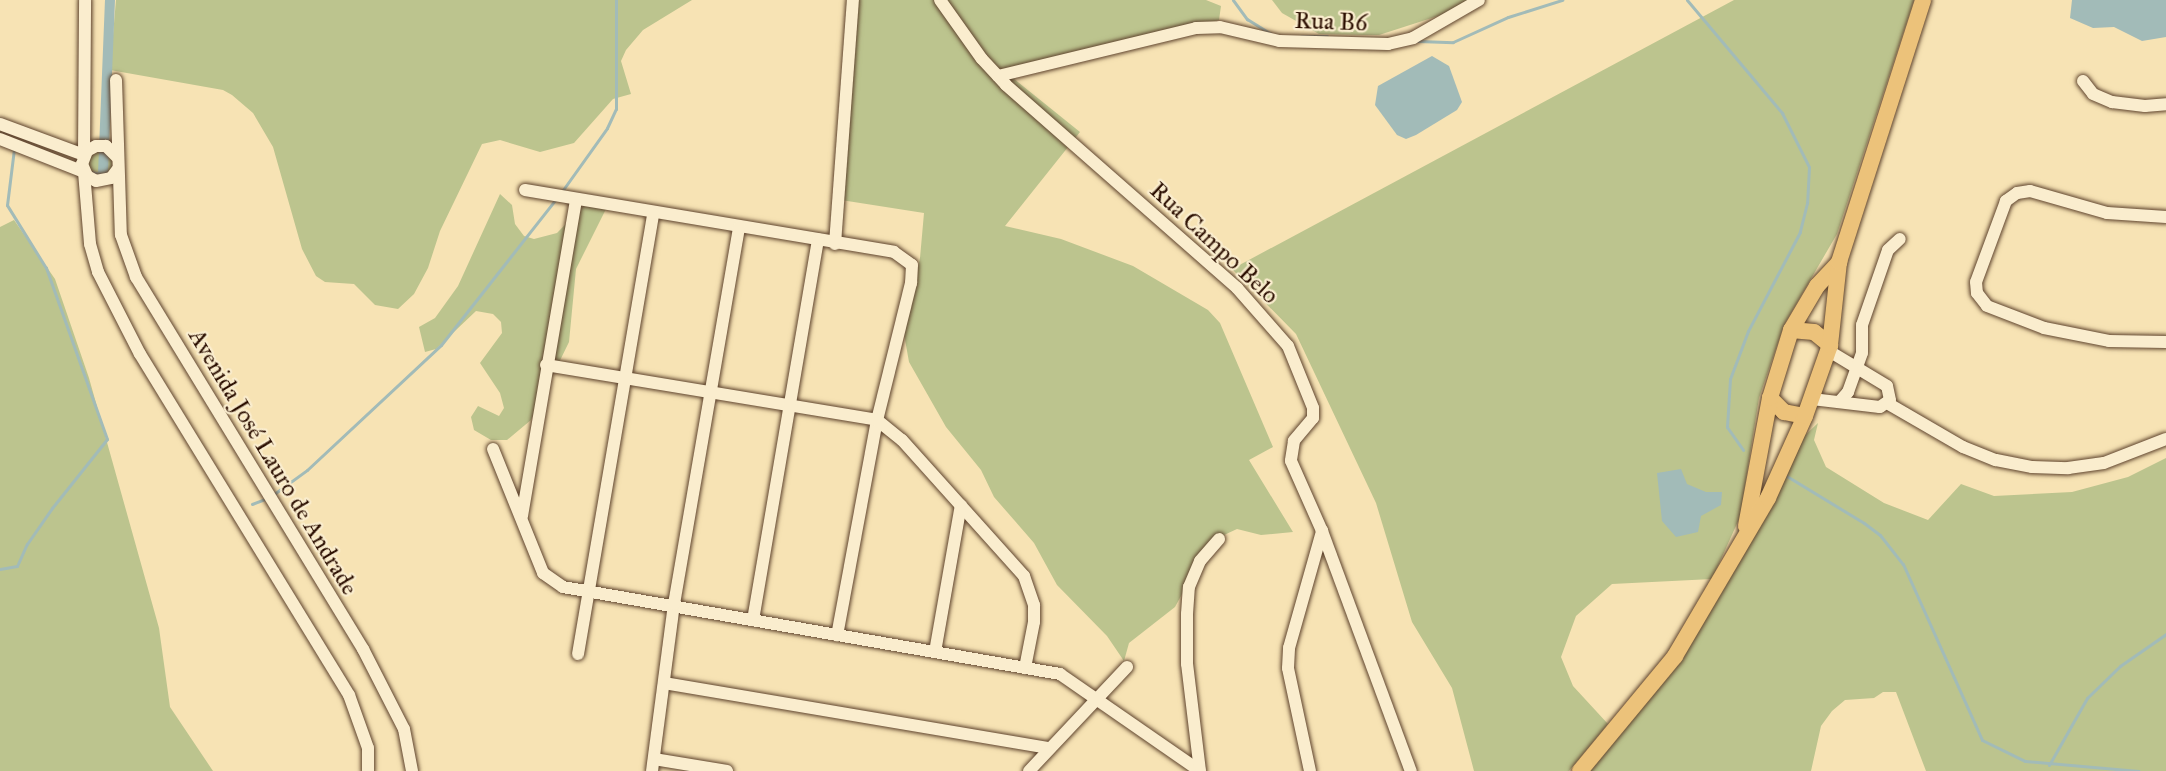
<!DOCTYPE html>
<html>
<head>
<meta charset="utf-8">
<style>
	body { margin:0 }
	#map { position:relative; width:2166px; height:771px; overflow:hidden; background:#f7e3b4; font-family:"IM FELL Great Primer",serif }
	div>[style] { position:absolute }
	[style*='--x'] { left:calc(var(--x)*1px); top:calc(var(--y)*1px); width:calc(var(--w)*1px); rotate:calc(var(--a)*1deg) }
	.green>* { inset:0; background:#bcc48e }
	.round { border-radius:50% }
	.water>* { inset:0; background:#a2bbb8 }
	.stream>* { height:3px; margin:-1.5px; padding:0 1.5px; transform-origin:1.5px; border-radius:1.5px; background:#a2bbb8 }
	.canal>* { height:10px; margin:-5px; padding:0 5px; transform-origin:5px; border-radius:5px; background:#a2bbb8 }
	.roads { filter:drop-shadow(0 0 2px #5e432d) drop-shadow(0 0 2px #5e432d) }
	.minor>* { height:12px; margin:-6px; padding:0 6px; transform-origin:6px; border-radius:6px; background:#faedce }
	.major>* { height:16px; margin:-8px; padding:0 8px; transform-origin:8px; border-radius:8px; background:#ecc27a }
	span { translate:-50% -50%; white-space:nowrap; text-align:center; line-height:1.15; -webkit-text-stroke:4.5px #faedce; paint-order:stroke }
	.street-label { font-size:24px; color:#2b0e00 }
</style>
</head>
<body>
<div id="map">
	<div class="green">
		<div style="clip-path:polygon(116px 0,692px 0,643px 30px,626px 50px,621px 61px,631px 94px,613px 99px,574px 143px,540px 152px,500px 140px,482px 144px,440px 231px,428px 268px,414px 294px,398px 309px,375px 305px,354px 284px,325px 282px,316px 276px,302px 249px,273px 147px,253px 113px,232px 95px,223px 90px,110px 70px)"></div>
		<div style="clip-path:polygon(854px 0,1206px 0,1221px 6px,1219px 20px,1008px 74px,1080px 132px,1005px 226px,1061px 239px,1133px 266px,1208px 310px,1220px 323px,1273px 447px,1249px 460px,1293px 532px,1261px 535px,1237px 529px,1211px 541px,1175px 607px,1129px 643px,1124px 661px,1107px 636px,1057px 585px,1034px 543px,994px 497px,981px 470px,946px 427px,909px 362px,904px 334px,920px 258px,924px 213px,841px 200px)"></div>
		<div style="clip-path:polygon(1272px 0,1470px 0,1441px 15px,1379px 35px,1364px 35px,1319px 34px,1282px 13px)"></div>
		<div style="clip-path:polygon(1734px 0,1914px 0,1837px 234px,1784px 325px,1759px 398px,1740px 517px,1712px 579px,1612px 584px,1576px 616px,1561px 657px,1573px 686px,1608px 724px,1569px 771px,1474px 771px,1452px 688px,1412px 622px,1376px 503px,1296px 334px,1232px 269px)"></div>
		<div class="round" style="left:88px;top:152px;width:24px;height:24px"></div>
		<div style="clip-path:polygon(500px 194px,512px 205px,515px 224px,524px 236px,534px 239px,557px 233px,589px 200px,608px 205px,576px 269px,569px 342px,531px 420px,507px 440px,491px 440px,474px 430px,471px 417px,478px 406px,499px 416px,504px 408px,500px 393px,480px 363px,502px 333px,501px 322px,493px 314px,476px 311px,436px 349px,425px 352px,419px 327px,435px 318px,458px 286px)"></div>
		<div style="clip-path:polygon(14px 220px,55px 279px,89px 378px,159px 628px,170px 707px,213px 771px,0 771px,0 227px)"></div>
		<div style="clip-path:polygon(1818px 423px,1814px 440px,1826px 467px,1884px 503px,1928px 520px,1961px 484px,1994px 496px,2072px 492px,2128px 477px,2166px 458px,2166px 771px,1926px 771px,1896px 692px,1883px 692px,1874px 698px,1845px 700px,1832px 711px,1821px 726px,1811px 771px,1588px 771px,1668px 675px,1796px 444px)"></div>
	</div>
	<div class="water">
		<div style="clip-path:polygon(2072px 0,2166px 0,2166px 37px,2142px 41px,2114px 27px,2093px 28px,2070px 18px)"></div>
		<div style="clip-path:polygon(1432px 56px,1449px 66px,1462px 102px,1457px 110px,1416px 135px,1406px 139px,1397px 135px,1375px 105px,1378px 86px)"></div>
		<div style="clip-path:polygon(1681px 469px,1687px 484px,1706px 492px,1722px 492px,1721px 505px,1701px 516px,1698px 532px,1676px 537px,1662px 521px,1657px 473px)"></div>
	</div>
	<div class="stream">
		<div style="--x:1233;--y:0;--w:24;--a:54"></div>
		<div style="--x:1247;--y:19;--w:28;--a:32"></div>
		<div style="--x:1687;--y:0;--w:148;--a:49.9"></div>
		<div style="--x:1782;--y:113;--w:60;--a:63.4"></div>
		<div style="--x:1809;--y:167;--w:36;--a:93"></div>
		<div style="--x:1807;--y:203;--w:30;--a:104"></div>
		<div style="--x:1800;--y:232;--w:112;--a:117.7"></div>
		<div style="--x:1748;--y:331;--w:51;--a:110.6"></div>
		<div style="--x:1730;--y:379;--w:48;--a:93.6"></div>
		<div style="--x:1727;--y:427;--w:28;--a:55"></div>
		<div style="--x:1301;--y:36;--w:26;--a:0"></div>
		<div style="--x:1418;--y:41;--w:35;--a:2"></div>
		<div style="--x:1453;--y:42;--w:60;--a:-24.4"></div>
		<div style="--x:1508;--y:17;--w:57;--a:-17.5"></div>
		<div style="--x:90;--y:172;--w:13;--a:9"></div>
		<div style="--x:560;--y:194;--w:81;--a:-54.5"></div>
		<div style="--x:607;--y:128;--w:21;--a:-65"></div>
		<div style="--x:616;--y:109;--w:109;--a:-90"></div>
		<div style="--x:1785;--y:475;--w:92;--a:31.3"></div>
		<div style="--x:1864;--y:523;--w:20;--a:37"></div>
		<div style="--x:1880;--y:535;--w:37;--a:52"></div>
		<div style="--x:1903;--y:564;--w:193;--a:65.8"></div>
		<div style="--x:1982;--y:740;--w:48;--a:26"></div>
		<div style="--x:2025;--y:761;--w:114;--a:5"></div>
		<div style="--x:274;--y:494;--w:41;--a:-36"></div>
		<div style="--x:307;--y:470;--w:183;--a:-43"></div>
		<div style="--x:441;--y:345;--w:186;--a:-51.8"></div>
		<div style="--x:252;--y:504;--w:17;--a:-21"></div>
		<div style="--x:0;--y:569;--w:17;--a:-10"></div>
		<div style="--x:17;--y:566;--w:24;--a:-66"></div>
		<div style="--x:27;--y:544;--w:44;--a:-55.2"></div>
		<div style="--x:52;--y:508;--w:88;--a:-51.4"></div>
		<div style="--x:107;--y:439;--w:182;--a:-109.6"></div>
		<div style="--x:46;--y:268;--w:74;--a:-121.8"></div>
		<div style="--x:7;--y:205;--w:56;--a:-82.9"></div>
		<div style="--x:2049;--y:765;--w:77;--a:-60.4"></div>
		<div style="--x:2087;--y:698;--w:46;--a:-44.1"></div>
		<div style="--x:2120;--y:666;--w:56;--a:-34.8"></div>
	</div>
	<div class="canal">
		<div style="--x:103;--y:174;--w:174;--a:-87.7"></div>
	</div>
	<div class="roads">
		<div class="minor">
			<div style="--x:940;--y:0;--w:72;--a:54.6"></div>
			<div style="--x:982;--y:59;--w:35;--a:47"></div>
			<div style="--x:1006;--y:85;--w:308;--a:41.3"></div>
			<div style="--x:1237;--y:288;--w:77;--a:48.7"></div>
			<div style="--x:1288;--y:346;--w:67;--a:68"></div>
			<div style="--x:1313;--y:408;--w:10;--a:90"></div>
			<div style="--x:1313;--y:418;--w:30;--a:130"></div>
			<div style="--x:1294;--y:441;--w:20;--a:99"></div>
			<div style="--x:1291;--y:461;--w:77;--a:66.1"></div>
			<div style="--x:1322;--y:531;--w:256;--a:69.7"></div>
			<div style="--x:998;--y:76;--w:204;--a:-13.6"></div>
			<div style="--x:1196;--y:28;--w:24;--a:-2"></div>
			<div style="--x:1220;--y:27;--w:61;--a:13.3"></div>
			<div style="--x:1279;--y:41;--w:109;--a:1.6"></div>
			<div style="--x:1388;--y:44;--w:26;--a:-13"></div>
			<div style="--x:1413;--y:38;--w:76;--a:-29.9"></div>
			<div style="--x:116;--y:80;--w:155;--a:88.2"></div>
			<div style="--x:121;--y:235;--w:45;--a:70.3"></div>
			<div style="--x:136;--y:277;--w:436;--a:58.6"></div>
			<div style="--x:363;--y:649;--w:90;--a:62.9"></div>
			<div style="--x:404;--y:729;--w:43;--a:79.2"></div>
			<div style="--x:2083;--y:81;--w:16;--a:52"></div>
			<div style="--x:2093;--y:94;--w:21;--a:23"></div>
			<div style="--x:2112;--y:102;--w:33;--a:7"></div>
			<div style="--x:2145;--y:106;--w:21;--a:-5"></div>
			<div style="--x:0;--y:124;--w:90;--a:20.3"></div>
			<div style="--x:0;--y:139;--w:90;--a:21.4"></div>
			<div style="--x:84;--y:155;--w:155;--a:-89.6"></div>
			<div style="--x:117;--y:157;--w:16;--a:-135"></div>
			<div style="--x:106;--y:146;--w:10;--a:180"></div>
			<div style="--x:96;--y:146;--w:10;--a:151"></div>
			<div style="--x:87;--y:151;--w:14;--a:111"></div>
			<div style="--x:82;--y:164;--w:13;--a:67"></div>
			<div style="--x:87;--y:176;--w:10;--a:29"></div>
			<div style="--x:96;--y:181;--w:15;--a:-11"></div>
			<div style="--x:111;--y:178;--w:10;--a:-53"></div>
			<div style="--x:84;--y:172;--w:72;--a:85.2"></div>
			<div style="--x:90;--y:244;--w:29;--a:74"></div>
			<div style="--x:98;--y:272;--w:92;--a:62.9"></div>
			<div style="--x:140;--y:354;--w:400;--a:58.5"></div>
			<div style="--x:349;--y:695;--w:56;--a:70.3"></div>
			<div style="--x:368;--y:748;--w:23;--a:90"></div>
			<div style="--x:525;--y:190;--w:374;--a:9.5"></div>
			<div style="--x:894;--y:252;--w:22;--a:36"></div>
			<div style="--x:912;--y:265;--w:18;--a:93"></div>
			<div style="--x:911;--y:283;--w:141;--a:103.9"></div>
			<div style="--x:877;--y:420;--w:219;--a:100.5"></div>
			<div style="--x:2166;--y:217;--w:59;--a:-176.1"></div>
			<div style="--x:2107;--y:213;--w:80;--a:-164.1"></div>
			<div style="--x:2030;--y:191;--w:13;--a:171"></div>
			<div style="--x:2017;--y:193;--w:14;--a:144"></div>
			<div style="--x:2006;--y:201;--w:86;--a:110.3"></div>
			<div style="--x:1976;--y:282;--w:11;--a:85"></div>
			<div style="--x:1977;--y:293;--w:16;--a:52"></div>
			<div style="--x:1987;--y:306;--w:61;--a:21.1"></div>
			<div style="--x:2044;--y:328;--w:66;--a:11.3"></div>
			<div style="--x:2109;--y:341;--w:57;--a:1"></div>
			<div style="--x:835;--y:244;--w:245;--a:-85.8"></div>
			<div style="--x:546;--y:365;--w:336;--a:9.4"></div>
			<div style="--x:877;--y:420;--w:32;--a:39"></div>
			<div style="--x:902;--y:440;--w:183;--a:48.1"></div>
			<div style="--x:1024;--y:576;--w:31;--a:71"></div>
			<div style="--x:1034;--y:605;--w:17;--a:90"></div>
			<div style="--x:1034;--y:622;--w:47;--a:101.1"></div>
			<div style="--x:1812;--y:399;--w:68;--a:6.7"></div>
			<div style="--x:1880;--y:407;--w:12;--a:-35"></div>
			<div style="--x:1890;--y:400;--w:14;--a:-102"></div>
			<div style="--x:1887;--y:386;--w:68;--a:-148.9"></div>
			<div style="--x:1841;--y:400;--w:11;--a:-49"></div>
			<div style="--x:1848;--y:392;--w:41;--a:-70.3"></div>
			<div style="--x:1862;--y:353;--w:28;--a:-90"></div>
			<div style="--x:1862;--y:325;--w:79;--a:-70.9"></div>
			<div style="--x:1888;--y:250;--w:16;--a:-43"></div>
			<div style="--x:1887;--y:403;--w:88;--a:30.1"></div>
			<div style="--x:1963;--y:447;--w:35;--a:22"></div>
			<div style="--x:1996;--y:460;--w:37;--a:11"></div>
			<div style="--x:2032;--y:467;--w:36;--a:2"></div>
			<div style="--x:2068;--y:468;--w:36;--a:-8"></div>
			<div style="--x:2104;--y:463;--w:66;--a:-21.2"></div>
			<div style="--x:493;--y:449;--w:134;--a:68"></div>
			<div style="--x:543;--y:573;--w:24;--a:35"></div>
			<div style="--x:563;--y:587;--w:505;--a:9.93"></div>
			<div style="--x:1060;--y:674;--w:170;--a:34.7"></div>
			<div style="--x:522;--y:516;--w:320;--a:-80.3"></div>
			<div style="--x:753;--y:620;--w:386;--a:-80.3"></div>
			<div style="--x:935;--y:652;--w:149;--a:-80"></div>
			<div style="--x:578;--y:654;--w:446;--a:-80.3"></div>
			<div style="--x:664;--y:683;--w:389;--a:9.6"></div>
			<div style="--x:654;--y:759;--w:74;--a:9.3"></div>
			<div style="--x:652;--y:771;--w:168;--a:-82.5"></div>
			<div style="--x:674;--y:604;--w:383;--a:-80.2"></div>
			<div style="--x:1029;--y:771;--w:143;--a:-46.7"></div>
			<div style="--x:1200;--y:771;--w:108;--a:-96.9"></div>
			<div style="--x:1187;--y:664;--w:50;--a:-90"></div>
			<div style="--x:1187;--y:614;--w:27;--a:-86"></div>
			<div style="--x:1189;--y:587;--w:28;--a:-67"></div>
			<div style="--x:1200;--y:561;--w:29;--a:-49"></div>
			<div style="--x:1310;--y:771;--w:105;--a:-102.1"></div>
			<div style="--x:1288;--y:668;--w:20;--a:-87"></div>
			<div style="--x:1289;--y:648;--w:122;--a:-74.2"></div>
		</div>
		<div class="major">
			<div style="--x:1791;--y:330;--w:23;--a:5"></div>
			<div style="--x:1814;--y:332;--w:21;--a:39"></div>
			<div style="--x:1770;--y:398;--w:20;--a:45"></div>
			<div style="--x:1784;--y:412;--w:21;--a:11"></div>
			<div style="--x:1746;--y:526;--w:130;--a:-79.4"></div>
			<div style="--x:1770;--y:398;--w:71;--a:-72.8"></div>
			<div style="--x:1791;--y:330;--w:51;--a:-59.4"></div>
			<div style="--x:1817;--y:286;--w:33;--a:-47"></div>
			<div style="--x:1580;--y:771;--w:149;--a:-50.4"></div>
			<div style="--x:1675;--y:656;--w:183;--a:-59.5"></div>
			<div style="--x:1768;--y:498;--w:90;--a:-65.7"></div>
			<div style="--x:1805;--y:416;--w:75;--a:-70.6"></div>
			<div style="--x:1830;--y:345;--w:83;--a:-83.8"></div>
			<div style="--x:1839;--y:262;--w:275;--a:-72.2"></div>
		</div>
	</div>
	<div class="street-label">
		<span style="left:1331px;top:22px;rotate:2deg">Rua B6</span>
		<span style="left:1214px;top:243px;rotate:43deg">Rua Campo Belo</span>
		<span style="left:273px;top:462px;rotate:59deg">Avenida José Lauro de Andrade</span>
	</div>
</div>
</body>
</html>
